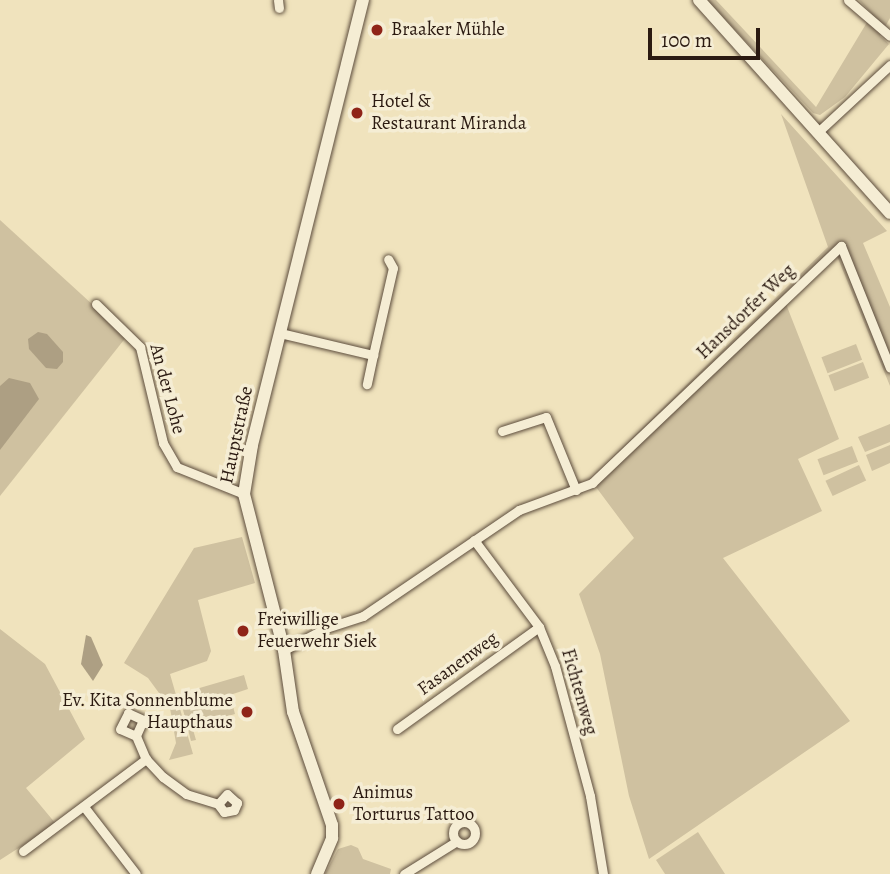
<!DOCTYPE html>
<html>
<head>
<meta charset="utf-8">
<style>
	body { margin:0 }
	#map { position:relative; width:890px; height:874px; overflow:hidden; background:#f0e3bd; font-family:Alegreya,serif }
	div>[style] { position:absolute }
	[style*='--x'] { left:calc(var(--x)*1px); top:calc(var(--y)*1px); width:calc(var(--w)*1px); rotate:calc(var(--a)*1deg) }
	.green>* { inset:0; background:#cfc1a0; transform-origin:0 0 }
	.water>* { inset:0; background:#ad9f83 }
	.roads { filter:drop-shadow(0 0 2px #5c4c3c) drop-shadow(0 0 2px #5c4c3c) }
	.street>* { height:9px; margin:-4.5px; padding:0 4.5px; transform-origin:4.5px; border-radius:4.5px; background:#f5edd4 }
	.street>.ring { margin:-4.5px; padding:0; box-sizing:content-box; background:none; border:9px solid #f5edd4; border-radius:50% }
	.secondary>* { height:12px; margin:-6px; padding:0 6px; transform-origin:6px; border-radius:6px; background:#f5edd4 }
	.dots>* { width:19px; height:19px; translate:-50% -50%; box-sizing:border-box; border:4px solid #f5edd4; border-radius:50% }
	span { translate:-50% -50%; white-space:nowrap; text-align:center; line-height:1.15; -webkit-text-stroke:7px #f5edd4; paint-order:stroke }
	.poi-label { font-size:19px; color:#2b1a11 }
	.left { translate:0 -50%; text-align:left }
	.right { translate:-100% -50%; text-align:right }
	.street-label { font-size:19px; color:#2b1a11 }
	.scale { position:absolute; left:648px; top:28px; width:112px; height:32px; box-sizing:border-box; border:4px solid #2b1a11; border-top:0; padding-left:9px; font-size:21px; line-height:24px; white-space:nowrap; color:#2b1a11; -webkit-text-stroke:5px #f5edd4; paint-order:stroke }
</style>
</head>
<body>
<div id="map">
	<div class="green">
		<div style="clip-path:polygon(707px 0,716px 0,816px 107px,872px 14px,859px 0,890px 0,890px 18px,880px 36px,889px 44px,845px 97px,820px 115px,813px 113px)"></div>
		<div style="clip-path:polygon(781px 114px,887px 231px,863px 243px,890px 307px,890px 386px,837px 256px,786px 304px,839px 439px,798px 459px,822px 511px,723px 558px,850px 721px,649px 859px,629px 796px,600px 654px,579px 594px,634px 538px,590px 479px,828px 247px)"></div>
		<div style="clip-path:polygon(0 220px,127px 336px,0 496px)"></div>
		<div style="left:856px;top:344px;width:17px;height:37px;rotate:69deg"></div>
		<div style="left:863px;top:362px;width:17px;height:37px;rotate:69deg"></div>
		<div style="clip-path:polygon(890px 424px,890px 442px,865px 452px,858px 437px)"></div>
		<div style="clip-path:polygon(890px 445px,890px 463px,872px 471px,866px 455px)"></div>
		<div style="left:852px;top:446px;width:17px;height:37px;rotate:69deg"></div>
		<div style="left:859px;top:465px;width:17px;height:37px;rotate:65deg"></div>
		<div style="clip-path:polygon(242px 537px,255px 583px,198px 600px,211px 651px,207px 661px,170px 674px,193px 754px,169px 760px,176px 743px,170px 708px,148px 678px,124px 663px,194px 548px)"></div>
		<div style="clip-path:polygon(0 629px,45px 664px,85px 739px,26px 788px,56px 824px,0 860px)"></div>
		<div style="clip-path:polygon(244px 675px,248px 689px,230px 695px,235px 714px,192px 726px,196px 740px,191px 741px,179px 694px)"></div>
		<div style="clip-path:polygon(698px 832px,725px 874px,665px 874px,656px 860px)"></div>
		<div style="clip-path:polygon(351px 845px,358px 848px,363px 859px,391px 869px,390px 874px,325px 874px,338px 849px)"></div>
	</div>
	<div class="water">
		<div style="clip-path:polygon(38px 332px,47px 334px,63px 352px,63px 362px,57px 369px,46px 368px,29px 349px,28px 339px)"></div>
		<div style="clip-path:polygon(9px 378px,30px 383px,39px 399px,0 450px,0 386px)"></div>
		<div style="clip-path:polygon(86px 635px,91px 637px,103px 665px,93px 681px,81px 664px)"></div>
	</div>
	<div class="roads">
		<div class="street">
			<div style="--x:278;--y:0;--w:8;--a:83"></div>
			<div style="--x:848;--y:0;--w:55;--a:40.6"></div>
			<div style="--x:819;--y:131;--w:97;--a:-42.9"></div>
			<div style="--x:96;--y:304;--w:62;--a:44.3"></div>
			<div style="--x:140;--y:347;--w:99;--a:76.5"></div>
			<div style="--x:163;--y:443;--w:28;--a:60"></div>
			<div style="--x:177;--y:467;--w:72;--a:21.9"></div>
			<div style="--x:280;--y:333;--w:96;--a:13.3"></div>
			<div style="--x:373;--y:355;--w:30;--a:102"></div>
			<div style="--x:373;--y:355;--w:89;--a:-77.1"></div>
			<div style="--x:393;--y:268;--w:10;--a:-119"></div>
			<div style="--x:502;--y:431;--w:46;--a:-17.7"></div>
			<div style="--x:546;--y:417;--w:79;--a:67.7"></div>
			<div style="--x:474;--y:540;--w:109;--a:53.2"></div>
			<div style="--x:539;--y:627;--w:42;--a:67.7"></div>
			<div style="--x:555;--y:666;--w:135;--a:74.9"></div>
			<div style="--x:590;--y:796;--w:79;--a:80.5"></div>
			<div style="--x:284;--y:650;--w:47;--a:-27.6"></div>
			<div style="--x:326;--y:628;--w:39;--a:-18"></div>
			<div style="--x:363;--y:616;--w:189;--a:-34.2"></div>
			<div style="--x:519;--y:510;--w:78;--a:-20.3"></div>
			<div style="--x:592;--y:483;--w:344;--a:-43.6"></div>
			<div style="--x:841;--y:246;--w:131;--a:68.1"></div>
			<div style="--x:397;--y:729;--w:175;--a:-35.7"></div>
			<div style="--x:136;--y:736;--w:17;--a:-156"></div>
			<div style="--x:120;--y:729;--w:18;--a:-63"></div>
			<div style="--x:128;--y:713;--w:17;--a:25"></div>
			<div style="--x:143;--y:720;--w:17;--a:114"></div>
			<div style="--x:136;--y:736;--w:25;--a:67"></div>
			<div style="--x:146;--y:759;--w:25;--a:47"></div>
			<div style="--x:163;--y:777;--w:29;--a:36"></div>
			<div style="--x:186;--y:794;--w:34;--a:17"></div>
			<div style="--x:218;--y:804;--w:10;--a:53"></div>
			<div style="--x:224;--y:812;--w:10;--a:-11"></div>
			<div style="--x:234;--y:810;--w:8;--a:-67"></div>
			<div style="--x:237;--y:803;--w:13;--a:-138"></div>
			<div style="--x:227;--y:794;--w:13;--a:132"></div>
			<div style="--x:85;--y:808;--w:83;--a:52.3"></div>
			<div class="ring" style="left:453px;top:822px;width:13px;height:13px"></div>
			<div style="--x:23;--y:851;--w:154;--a:-36.8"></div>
			<div style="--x:404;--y:874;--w:62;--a:-31.9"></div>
		</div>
		<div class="secondary">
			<div style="--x:699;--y:0;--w:286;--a:48.1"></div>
			<div style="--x:317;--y:874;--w:39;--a:-67"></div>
			<div style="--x:332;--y:838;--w:13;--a:-90"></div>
			<div style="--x:332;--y:825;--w:120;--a:-109"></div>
			<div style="--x:293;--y:712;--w:63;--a:-98.3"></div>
			<div style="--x:284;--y:650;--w:161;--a:-104.4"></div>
			<div style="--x:244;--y:494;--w:50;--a:-80.7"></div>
			<div style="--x:252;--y:445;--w:459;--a:-76"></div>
		</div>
	</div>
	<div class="dots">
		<div style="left:377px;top:30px;background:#8f2418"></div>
		<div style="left:357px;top:113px;background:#8f2418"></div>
		<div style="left:243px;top:631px;background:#8f2418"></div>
		<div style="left:247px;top:712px;background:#8f2418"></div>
		<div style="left:339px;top:804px;background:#8f2418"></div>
	</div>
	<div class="poi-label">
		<span class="left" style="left:391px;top:30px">Braaker Mühle</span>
		<span class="left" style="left:371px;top:113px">Hotel &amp;<br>Restaurant Miranda</span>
		<span class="left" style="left:257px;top:631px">Freiwillige<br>Feuerwehr Siek</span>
		<span class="right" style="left:233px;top:712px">Ev. Kita Sonnenblume<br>Haupthaus</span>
		<span class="left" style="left:353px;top:804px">Animus<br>Torturus Tattoo</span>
	</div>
	<div class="street-label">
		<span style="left:746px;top:312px;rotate:-44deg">Hansdorfer Weg</span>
		<span style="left:167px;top:389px;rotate:75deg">An der Lohe</span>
		<span style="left:237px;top:435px;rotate:-78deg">Hauptstraße</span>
		<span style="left:458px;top:664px;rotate:-36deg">Fasanenweg</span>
		<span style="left:579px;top:692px;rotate:74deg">Fichtenweg</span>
	</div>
	<div class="scale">100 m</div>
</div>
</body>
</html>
